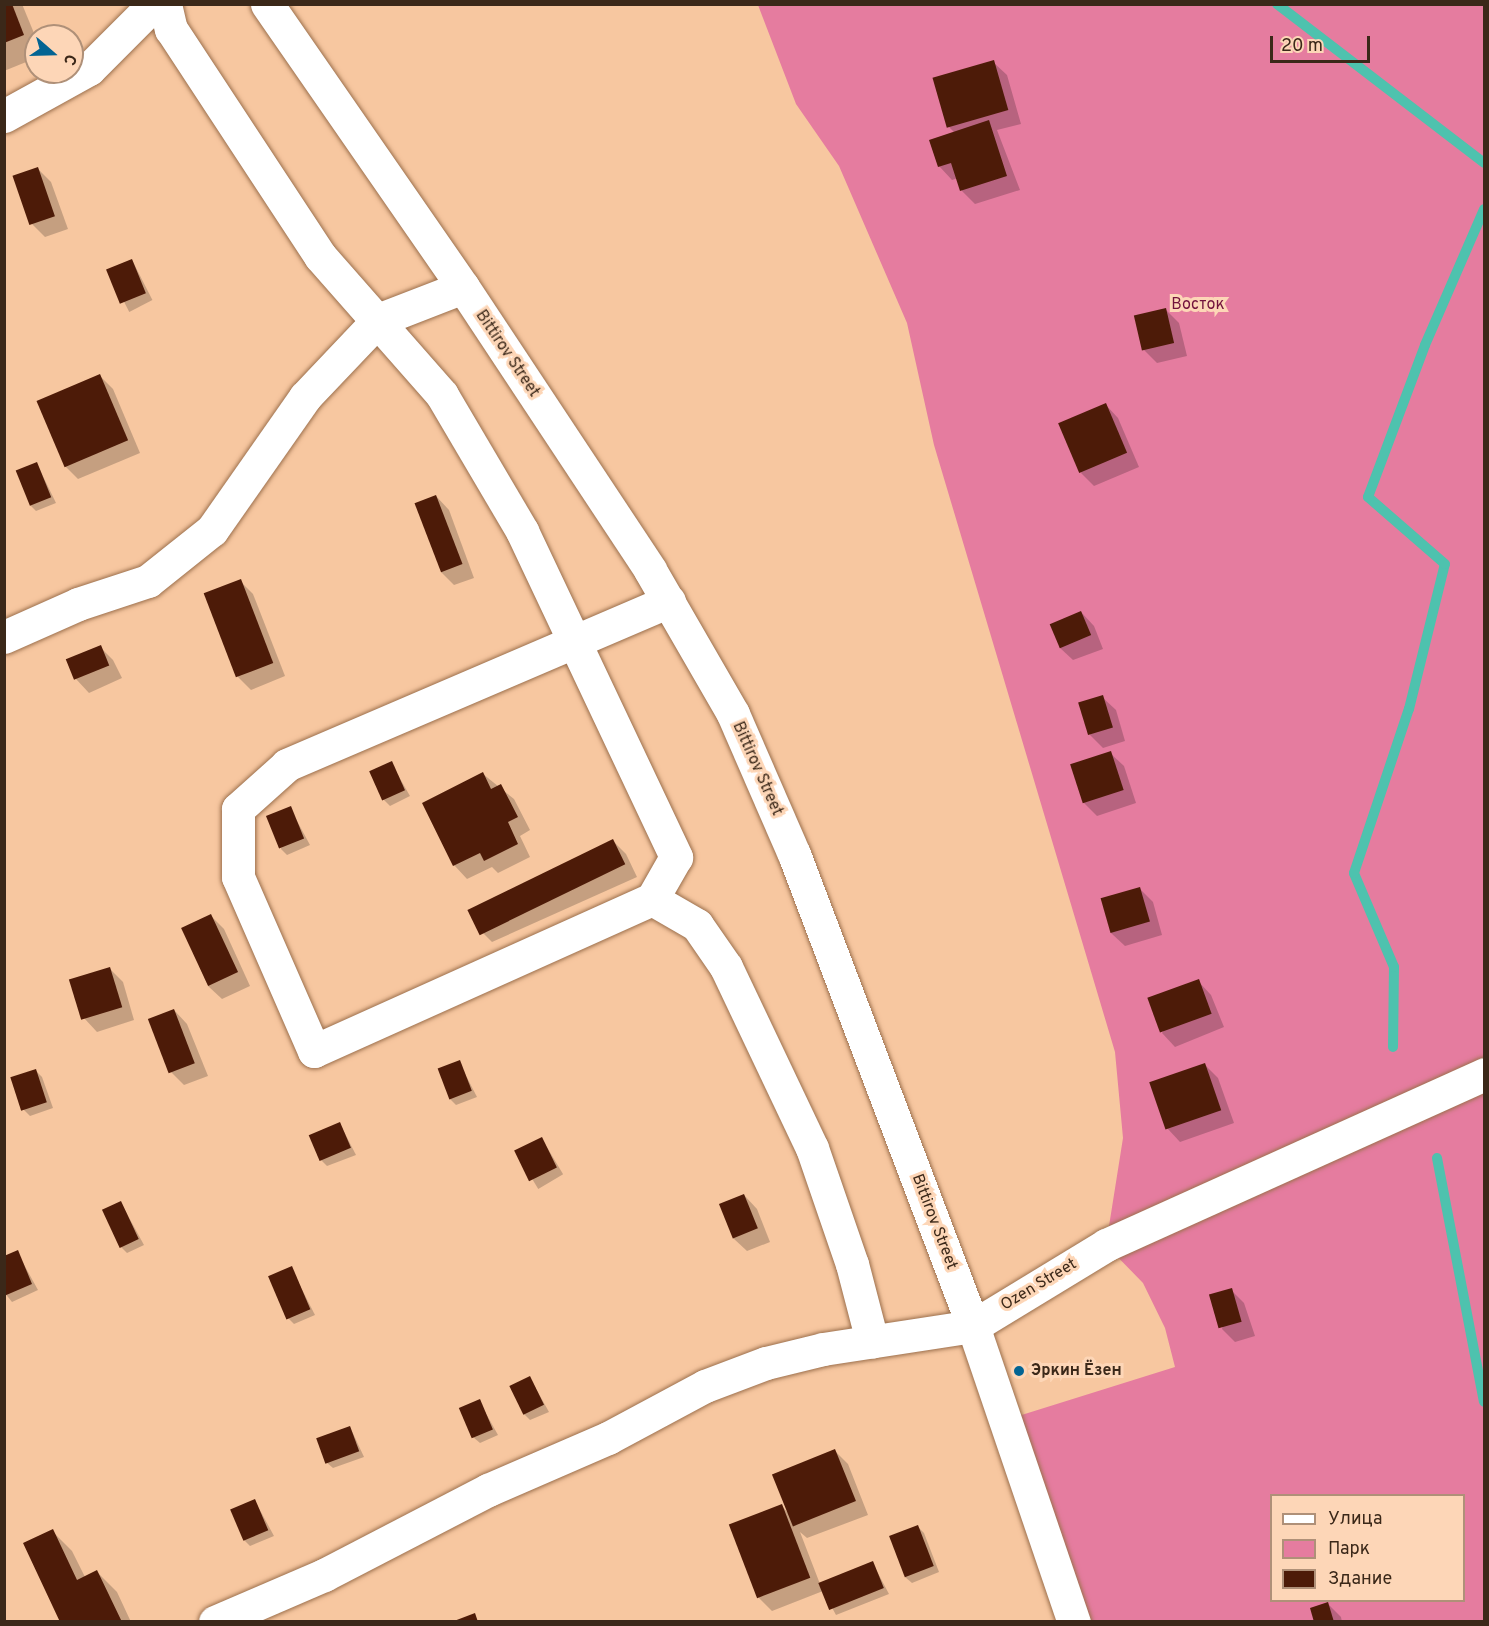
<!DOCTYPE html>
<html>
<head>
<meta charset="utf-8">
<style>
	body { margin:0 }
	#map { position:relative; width:1489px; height:1626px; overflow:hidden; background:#f7c7a0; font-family:Overpass,sans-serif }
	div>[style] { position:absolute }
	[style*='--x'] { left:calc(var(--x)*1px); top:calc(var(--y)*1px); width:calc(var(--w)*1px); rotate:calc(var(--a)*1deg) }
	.green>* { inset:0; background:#e57c9f }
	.shadow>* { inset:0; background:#0003; transform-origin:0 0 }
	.stream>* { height:10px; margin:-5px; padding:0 5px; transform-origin:5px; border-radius:5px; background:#4ec2ae }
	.building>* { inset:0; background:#4d1b08; transform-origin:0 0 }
	.roads { filter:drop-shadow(0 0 2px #9c704d) drop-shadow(0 0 2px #9c704d) }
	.minor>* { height:33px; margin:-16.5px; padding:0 16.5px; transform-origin:16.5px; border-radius:16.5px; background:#fff }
	.dots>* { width:16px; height:16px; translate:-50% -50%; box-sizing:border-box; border:3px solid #fdd6b7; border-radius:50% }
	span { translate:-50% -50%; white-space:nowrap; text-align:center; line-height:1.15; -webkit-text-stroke:6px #fdd6b7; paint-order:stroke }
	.park-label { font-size:16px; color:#72123d }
	.street-label { font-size:16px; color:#3b2819 }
	.poi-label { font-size:16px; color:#3b2819; font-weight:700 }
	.left { translate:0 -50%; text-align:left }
	.frame { position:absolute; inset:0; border:6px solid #3b2819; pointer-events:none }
	.legend { position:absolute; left:1270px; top:1494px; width:195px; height:108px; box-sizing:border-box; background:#fdd6b7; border:2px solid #af9078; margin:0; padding:8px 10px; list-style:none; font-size:18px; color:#3b2819 }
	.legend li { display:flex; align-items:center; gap:12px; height:30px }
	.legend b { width:30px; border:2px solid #af9078 }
	.north { position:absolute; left:24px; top:24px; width:60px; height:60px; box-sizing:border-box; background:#fdd6b7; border:2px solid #af9078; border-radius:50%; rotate:110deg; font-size:16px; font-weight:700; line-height:24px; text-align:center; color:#3b2819 }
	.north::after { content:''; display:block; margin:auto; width:21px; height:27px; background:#036493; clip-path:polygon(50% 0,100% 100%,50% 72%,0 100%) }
	.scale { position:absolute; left:1270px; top:36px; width:100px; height:27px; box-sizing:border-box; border:3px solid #3b2819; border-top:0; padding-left:8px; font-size:18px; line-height:21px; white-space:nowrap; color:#3b2819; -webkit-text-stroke:4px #fdd6b7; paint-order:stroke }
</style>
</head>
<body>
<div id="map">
	<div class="green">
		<div style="clip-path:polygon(evenodd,758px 5px,1484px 5px,1484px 1621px,1074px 1621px,1006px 1420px,1175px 1367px,1165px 1328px,1143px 1283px,1106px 1245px,1123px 1138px,1115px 1052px,934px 445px,907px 323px,839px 166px,796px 104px,758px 5px,1272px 1496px,1464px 1496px,1464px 1600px,1272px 1600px,1272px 1496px)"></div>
	</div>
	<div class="shadow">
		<div style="clip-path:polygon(4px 4px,22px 4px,36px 38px,36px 58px,4px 71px)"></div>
		<div style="clip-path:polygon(993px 62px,1007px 75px,1021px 124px,997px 130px,1020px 190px,975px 204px,962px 191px,958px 178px,952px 180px,939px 166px,955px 133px,949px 127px)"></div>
		<div style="clip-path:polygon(38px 169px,51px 182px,68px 229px,45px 237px,32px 224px)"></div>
		<div style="left:132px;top:260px;width:45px;height:26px;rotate:63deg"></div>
		<div style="clip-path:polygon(1166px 310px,1179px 323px,1187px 356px,1157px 363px,1144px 350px)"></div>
		<div style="clip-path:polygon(100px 376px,113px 389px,140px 453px,78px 479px,65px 466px)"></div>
		<div style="clip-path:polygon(1105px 404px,1118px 418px,1139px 467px,1094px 486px,1081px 473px)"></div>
		<div style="clip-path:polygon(37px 464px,56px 503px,36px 511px,30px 505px)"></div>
		<div style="clip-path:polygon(436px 496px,449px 510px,474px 578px,454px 585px,441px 572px)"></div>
		<div style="clip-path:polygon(240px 581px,253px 594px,285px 676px,251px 690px,238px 677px)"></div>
		<div style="clip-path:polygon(1081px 612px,1094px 626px,1103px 649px,1073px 660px,1059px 647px)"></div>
		<div style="clip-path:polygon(100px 647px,113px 660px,122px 678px,89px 693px,76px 679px)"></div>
		<div style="clip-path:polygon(1102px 697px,1116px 710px,1125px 741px,1103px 748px,1090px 735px)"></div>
		<div style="clip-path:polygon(1110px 753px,1124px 766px,1136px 803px,1097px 816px,1084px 803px)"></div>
		<div style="clip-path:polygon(391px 763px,410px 796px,390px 806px,384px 800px)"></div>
		<div style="clip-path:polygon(483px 774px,514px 799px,530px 830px,520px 836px,530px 857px,498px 873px,492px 867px,467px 879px,454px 865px)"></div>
		<div style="clip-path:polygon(290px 808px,310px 845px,287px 855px,281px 849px)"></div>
		<div style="clip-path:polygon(613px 841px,626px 854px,637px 877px,492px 942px,479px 929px)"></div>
		<div style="clip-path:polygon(1140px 889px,1153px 902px,1162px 935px,1125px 946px,1111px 933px)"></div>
		<div style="clip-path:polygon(211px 916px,224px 929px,250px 986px,222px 999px,208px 986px,183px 929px)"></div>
		<div style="clip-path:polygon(109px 968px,123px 982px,134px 1020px,97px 1032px,84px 1018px)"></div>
		<div style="clip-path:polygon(1198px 981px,1211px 995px,1224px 1027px,1175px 1047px,1162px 1033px)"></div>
		<div style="clip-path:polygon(174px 1010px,187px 1024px,208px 1076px,184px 1085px,171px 1072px)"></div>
		<div style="clip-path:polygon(459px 1062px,477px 1097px,456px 1105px,450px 1099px)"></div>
		<div style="clip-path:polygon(1205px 1065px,1218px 1078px,1234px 1123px,1180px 1142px,1167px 1128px)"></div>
		<div style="clip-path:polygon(36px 1071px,42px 1077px,53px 1108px,30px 1116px,24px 1110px)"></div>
		<div style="clip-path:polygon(340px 1124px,356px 1155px,327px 1166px,321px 1160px)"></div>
		<div style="left:542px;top:1139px;width:41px;height:29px;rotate:59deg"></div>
		<div style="clip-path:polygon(744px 1195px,757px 1209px,770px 1242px,747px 1251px,733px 1238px)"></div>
		<div style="clip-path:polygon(121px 1203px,144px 1245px,127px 1253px,121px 1247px)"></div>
		<div style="clip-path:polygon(17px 1252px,38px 1290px,12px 1302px,4px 1292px)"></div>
		<div style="clip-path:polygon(291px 1268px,315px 1315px,294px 1324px,288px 1318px)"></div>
		<div style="clip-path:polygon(1231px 1290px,1244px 1303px,1255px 1336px,1235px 1342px,1222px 1329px)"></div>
		<div style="clip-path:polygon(530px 1378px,549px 1412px,530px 1420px,524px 1414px)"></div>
		<div style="clip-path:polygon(479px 1401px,498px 1435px,480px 1443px,473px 1437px)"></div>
		<div style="clip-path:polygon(350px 1427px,364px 1457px,333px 1468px,326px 1462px)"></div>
		<div style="clip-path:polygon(835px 1451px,848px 1464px,868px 1515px,807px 1538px,800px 1532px,820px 1584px,872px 1562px,889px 1594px,836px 1615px,823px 1591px,772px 1611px,759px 1598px,782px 1506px,788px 1513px)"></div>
		<div style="clip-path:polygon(255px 1501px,274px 1536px,250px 1546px,244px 1540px)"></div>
		<div style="clip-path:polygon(918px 1527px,924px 1533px,939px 1572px,912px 1583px,905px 1577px)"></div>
		<div style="clip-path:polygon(52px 1531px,72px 1551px,85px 1577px,97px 1572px,117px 1592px,131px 1622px,62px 1622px)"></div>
		<div style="clip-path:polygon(1328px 1604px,1341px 1617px,1342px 1622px,1316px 1622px)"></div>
	</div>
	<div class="stream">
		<div style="--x:1277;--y:4;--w:261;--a:37.5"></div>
		<div style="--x:1393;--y:1047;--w:80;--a:-89.3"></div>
		<div style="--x:1394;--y:967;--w:102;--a:-113.1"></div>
		<div style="--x:1354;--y:873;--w:173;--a:-71.5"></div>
		<div style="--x:1409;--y:709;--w:149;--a:-76.1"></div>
		<div style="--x:1445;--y:564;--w:102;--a:-139"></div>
		<div style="--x:1368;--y:497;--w:162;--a:-69.4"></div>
		<div style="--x:1425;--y:345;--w:148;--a:-66.5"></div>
		<div style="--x:1437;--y:1158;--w:248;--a:79.1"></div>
	</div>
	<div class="building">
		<div style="clip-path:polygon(4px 4px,12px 4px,24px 35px,4px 43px)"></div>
		<div style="left:994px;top:60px;width:52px;height:64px;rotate:74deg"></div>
		<div style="clip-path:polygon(989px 120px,1007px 176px,960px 191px,951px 163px,938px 167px,929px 140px)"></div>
		<div style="left:38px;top:167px;width:52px;height:27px;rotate:71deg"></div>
		<div style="left:132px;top:259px;width:37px;height:28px;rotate:68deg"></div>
		<div style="left:1166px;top:308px;width:36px;height:33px;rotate:77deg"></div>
		<div style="left:100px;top:374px;width:72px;height:69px;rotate:67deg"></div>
		<div style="left:1106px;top:403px;width:54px;height:52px;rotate:67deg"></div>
		<div style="left:37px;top:462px;width:38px;height:23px;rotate:68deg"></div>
		<div style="left:436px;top:495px;width:74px;height:23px;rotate:69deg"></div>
		<div style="left:241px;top:579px;width:90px;height:40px;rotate:69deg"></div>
		<div style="left:1081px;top:611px;width:26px;height:34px;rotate:67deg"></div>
		<div style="left:101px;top:645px;width:22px;height:38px;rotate:68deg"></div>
		<div style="left:1103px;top:695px;width:34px;height:26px;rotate:73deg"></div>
		<div style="left:1111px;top:751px;width:41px;height:43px;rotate:72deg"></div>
		<div style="left:392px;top:761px;width:32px;height:25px;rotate:66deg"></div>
		<div style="clip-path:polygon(483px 772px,491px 789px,501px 784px,518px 817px,508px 822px,518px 844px,484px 861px,480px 853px,453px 866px,422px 803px)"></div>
		<div style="left:291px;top:806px;width:35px;height:27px;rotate:68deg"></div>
		<div style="left:613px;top:839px;width:28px;height:162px;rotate:64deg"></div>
		<div style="left:1140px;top:887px;width:36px;height:41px;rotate:74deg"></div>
		<div style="left:211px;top:914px;width:64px;height:33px;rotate:65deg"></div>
		<div style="left:110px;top:967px;width:42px;height:43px;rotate:73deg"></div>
		<div style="left:1199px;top:979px;width:37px;height:55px;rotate:70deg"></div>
		<div style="left:174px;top:1009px;width:58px;height:28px;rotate:69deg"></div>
		<div style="left:460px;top:1060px;width:33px;height:24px;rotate:69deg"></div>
		<div style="left:1205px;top:1063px;width:50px;height:59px;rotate:71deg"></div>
		<div style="left:36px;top:1069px;width:35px;height:27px;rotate:72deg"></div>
		<div style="left:340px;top:1122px;width:28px;height:34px;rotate:67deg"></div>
		<div style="left:542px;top:1137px;width:34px;height:31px;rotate:64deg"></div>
		<div style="left:744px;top:1194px;width:37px;height:27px;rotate:68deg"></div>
		<div style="left:121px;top:1201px;width:42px;height:21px;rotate:65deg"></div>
		<div style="clip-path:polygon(18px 1250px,32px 1284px,4px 1296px,4px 1256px)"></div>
		<div style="left:292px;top:1266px;width:47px;height:26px;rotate:67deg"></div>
		<div style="left:1232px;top:1288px;width:35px;height:24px;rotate:74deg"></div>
		<div style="left:530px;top:1376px;width:32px;height:23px;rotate:64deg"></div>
		<div style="left:480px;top:1399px;width:33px;height:23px;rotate:67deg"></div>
		<div style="left:350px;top:1426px;width:27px;height:36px;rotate:70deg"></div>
		<div style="left:835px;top:1449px;width:56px;height:68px;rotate:68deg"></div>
		<div style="left:255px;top:1499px;width:34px;height:27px;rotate:67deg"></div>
		<div style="left:782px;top:1504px;width:79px;height:57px;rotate:69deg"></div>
		<div style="left:918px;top:1525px;width:44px;height:31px;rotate:69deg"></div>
		<div style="clip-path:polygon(53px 1529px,77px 1580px,97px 1570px,122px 1622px,60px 1622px,23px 1543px)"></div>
		<div style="left:873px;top:1561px;width:29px;height:59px;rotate:68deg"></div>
		<div style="clip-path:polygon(1328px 1602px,1334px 1622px,1314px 1622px,1310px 1608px)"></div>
		<div style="clip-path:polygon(475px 1613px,478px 1622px,454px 1622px,454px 1621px)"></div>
	</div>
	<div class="roads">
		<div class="minor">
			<div style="--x:165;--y:4;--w:26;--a:77"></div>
			<div style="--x:171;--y:29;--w:272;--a:56.7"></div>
			<div style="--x:320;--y:256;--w:185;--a:48.7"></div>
			<div style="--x:442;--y:395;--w:158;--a:59.5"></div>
			<div style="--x:522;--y:531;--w:361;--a:64.7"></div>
			<div style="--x:676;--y:857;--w:48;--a:119.7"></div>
			<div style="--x:267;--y:4;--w:344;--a:55.3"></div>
			<div style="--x:463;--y:287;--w:339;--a:56.5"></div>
			<div style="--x:650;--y:570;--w:166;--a:60"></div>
			<div style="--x:733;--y:714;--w:153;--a:66.5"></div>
			<div style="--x:794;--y:854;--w:505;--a:69.23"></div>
			<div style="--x:973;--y:1326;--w:313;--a:71.2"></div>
			<div style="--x:4;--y:116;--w:97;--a:-28.9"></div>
			<div style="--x:89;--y:69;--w:92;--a:-45"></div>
			<div style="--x:669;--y:601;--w:416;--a:156.8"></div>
			<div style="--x:287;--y:765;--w:66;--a:138.1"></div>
			<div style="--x:238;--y:809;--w:68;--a:90"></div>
			<div style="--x:238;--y:877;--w:190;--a:66.4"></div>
			<div style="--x:314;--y:1051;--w:371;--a:-24.2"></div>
			<div style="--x:652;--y:899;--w:52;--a:30"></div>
			<div style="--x:697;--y:925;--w:51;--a:55.4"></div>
			<div style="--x:726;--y:967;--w:200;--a:64.6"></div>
			<div style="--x:812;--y:1148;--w:123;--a:71"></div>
			<div style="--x:852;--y:1264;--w:80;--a:75.4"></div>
			<div style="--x:4;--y:637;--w:81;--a:-24"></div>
			<div style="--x:78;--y:604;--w:74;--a:-18.2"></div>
			<div style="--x:148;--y:581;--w:82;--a:-38.6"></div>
			<div style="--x:212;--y:530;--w:162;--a:-55"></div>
			<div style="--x:305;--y:397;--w:106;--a:-46.5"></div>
			<div style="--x:378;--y:320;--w:91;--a:-21.2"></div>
			<div style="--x:215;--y:1622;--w:119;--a:-23.3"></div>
			<div style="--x:324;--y:1575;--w:185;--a:-27.4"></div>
			<div style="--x:488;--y:1490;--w:131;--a:-23.4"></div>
			<div style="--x:608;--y:1438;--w:110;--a:-28.2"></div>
			<div style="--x:705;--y:1386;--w:65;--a:-20.7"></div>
			<div style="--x:766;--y:1363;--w:59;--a:-13.8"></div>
			<div style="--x:823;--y:1349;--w:152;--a:-8.7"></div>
			<div style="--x:973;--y:1326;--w:156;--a:-31.3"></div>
			<div style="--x:1106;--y:1245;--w:415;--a:-24.3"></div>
		</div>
	</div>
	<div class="dots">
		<div style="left:1019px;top:1371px;background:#036493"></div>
	</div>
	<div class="park-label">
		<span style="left:1198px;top:305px">Восток</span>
	</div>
	<div class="street-label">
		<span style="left:507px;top:354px;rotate:56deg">Bittirov Street</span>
		<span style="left:757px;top:769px;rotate:66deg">Bittirov Street</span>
		<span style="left:934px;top:1222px;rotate:69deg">Bittirov Street</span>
		<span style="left:1039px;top:1285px;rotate:-31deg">Ozen Street</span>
	</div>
	<div class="poi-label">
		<span class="left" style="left:1031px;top:1371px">Эркин Ёзен</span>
	</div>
	<div class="frame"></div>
	<ul class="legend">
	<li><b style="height:8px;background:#fff"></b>Улица</li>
	<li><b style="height:16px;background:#e57c9f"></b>Парк</li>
	<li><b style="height:16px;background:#4d1b08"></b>Здание</li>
	</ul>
	<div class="north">С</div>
	<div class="scale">20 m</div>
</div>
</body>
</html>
